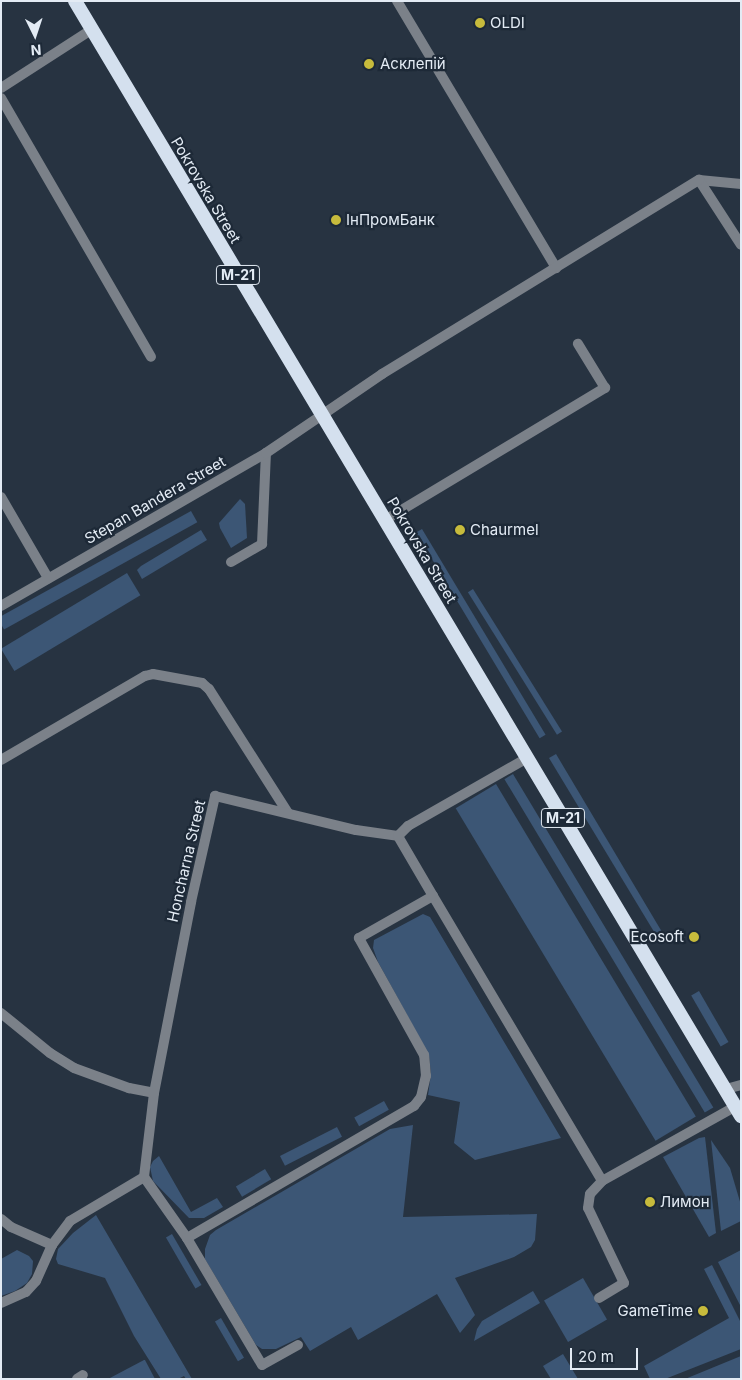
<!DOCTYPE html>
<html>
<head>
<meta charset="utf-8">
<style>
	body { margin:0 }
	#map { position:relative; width:742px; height:1380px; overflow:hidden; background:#273341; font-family:Inter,sans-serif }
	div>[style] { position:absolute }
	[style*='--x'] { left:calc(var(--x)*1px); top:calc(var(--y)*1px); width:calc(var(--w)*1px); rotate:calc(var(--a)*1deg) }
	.green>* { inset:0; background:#3c5675; transform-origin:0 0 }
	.service>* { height:10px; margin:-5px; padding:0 5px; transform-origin:5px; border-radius:5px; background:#7b8189 }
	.minor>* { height:10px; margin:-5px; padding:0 5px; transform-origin:5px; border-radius:5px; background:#7b8189 }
	.trunk>* { height:14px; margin:-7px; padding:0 7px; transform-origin:7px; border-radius:7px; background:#d4e0ee }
	.dots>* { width:14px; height:14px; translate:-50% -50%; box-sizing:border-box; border:2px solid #1d2937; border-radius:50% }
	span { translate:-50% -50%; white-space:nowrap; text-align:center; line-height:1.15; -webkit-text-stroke:4.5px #1d2937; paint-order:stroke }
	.shield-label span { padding:1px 4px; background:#1d2937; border:1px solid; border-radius:4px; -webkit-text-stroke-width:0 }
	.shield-label { font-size:14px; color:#e3ebf4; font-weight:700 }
	.poi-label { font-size:15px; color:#e3ebf4 }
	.left { translate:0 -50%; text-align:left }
	.right { translate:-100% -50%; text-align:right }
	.street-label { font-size:15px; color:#e3ebf4 }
	.frame { position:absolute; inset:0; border:2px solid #e3ebf4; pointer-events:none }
	.north { position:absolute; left:10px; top:10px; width:50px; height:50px; -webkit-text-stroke:4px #1d2937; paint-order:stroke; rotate:176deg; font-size:14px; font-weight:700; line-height:20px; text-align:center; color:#e3ebf4 }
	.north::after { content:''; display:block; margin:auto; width:18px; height:22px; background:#e3ebf4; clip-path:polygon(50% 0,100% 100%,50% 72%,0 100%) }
	.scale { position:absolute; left:570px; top:1348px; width:68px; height:22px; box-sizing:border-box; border:2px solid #e3ebf4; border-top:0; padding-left:6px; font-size:15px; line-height:18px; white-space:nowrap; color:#e3ebf4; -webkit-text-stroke:4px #1d2937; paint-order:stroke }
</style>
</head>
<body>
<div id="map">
	<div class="green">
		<div style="clip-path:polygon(240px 499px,245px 504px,247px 538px,231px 548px,220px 528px,219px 523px)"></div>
		<div style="left:191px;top:511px;width:13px;height:221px;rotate:61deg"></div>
		<div style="left:422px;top:529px;width:240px;height:7px;rotate:59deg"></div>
		<div style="clip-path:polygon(201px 530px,207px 540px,142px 579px,137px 570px,141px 566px)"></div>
		<div style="left:127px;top:573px;width:26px;height:147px;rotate:59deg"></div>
		<div style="left:473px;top:589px;width:168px;height:6px;rotate:58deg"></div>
		<div style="clip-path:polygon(556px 754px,665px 937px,659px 940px,549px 758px)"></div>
		<div style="left:513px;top:774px;width:389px;height:10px;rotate:59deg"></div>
		<div style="left:496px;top:784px;width:388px;height:47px;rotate:59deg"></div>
		<div style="clip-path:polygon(423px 914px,430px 917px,561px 1138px,475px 1160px,454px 1143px,460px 1102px,428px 1095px,431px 1074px,429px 1055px,378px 962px,373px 948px,374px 940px)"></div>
		<div style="left:699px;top:991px;width:59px;height:9px;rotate:60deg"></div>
		<div style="left:384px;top:1101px;width:10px;height:34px;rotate:61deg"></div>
		<div style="clip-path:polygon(413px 1125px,403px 1217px,537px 1214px,535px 1240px,531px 1247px,514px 1257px,455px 1278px,475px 1315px,460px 1333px,437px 1294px,358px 1340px,351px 1327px,310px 1351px,301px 1337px,276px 1349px,262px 1349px,256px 1345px,205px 1259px,205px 1249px,210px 1235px,216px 1230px,390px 1129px)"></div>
		<div style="left:337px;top:1127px;width:11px;height:64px;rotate:63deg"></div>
		<div style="clip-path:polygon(705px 1137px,716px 1233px,709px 1237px,663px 1157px,699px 1138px)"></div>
		<div style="clip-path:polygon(711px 1140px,730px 1168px,741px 1205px,741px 1221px,721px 1231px)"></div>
		<div style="clip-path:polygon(159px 1156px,191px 1212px,217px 1198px,223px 1207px,204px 1218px,189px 1218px,153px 1181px,150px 1167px,153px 1161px)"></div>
		<div style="left:265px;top:1169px;width:12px;height:34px;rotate:59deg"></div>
		<div style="clip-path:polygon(96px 1215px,192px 1379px,186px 1379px,184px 1376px,178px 1379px,161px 1379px,134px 1336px,105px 1278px,58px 1264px,56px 1259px,58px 1249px,73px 1233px)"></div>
		<div style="left:172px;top:1234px;width:59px;height:7px;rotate:60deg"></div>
		<div style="clip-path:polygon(17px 1250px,29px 1256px,33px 1261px,32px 1274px,27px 1283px,15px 1291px,1px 1296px,1px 1259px)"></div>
		<div style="clip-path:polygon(741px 1250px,741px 1307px,718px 1262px)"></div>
		<div style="clip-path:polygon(712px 1265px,741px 1323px,741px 1349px,665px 1379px,650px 1379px,644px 1366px,729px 1318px,704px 1269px)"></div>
		<div style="left:583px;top:1278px;width:48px;height:45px;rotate:60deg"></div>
		<div style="clip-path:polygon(533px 1291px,540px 1303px,474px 1341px,477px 1329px,482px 1321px)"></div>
		<div style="left:221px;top:1318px;width:46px;height:7px;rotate:60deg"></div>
		<div style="clip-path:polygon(563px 1354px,578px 1379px,551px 1379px,543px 1366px)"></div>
		<div style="clip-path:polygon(741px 1356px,741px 1379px,685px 1379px)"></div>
		<div style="clip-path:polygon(145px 1360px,155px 1379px,108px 1379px,144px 1360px)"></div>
	</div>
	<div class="service">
		<div style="--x:397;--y:1;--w:311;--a:59.2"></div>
		<div style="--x:1;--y:88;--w:107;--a:-32.8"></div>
		<div style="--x:1;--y:98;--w:299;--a:59.9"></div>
		<div style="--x:741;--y:184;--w:42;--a:-174.6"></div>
		<div style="--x:699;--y:180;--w:77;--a:57.1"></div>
		<div style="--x:322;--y:415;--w:73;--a:-34.3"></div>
		<div style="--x:382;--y:374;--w:372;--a:-31.5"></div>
		<div style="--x:1;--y:497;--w:94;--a:59.9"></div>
		<div style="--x:385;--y:520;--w:257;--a:-31"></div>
		<div style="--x:605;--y:388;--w:52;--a:-121.5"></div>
		<div style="--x:231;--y:562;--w:36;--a:-30"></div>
		<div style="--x:262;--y:544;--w:91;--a:-87.5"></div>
		<div style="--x:1;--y:760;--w:167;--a:-30.3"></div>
		<div style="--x:145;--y:676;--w:8;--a:-14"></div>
		<div style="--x:153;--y:674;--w:50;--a:10.4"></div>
		<div style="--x:202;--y:683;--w:9;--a:41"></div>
		<div style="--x:209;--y:689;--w:147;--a:57.5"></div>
		<div style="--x:433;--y:896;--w:331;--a:59.3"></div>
		<div style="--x:602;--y:1181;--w:154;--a:-29.2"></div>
		<div style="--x:1;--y:1013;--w:63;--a:39.2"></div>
		<div style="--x:50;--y:1053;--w:28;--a:32"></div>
		<div style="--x:74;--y:1068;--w:59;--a:20"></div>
		<div style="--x:129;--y:1088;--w:25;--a:11"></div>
		<div style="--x:1;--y:1219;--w:13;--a:39"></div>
		<div style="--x:11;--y:1227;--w:45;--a:23.7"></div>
		<div style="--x:599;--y:1298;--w:29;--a:-31"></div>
		<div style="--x:624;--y:1283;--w:83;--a:-115.6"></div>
		<div style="--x:588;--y:1208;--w:14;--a:-82"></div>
		<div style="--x:590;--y:1194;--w:18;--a:-47"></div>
		<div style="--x:1;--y:1303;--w:27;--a:-24"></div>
		<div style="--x:26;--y:1292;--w:15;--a:-48"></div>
		<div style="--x:36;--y:1281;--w:39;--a:-66"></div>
		<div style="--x:52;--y:1245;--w:30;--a:-53"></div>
		<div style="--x:70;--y:1221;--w:86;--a:-30.7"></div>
		<div style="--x:144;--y:1177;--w:75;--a:54.8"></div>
		<div style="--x:298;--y:1345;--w:41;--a:150.9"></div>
		<div style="--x:262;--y:1365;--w:147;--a:-120.6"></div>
		<div style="--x:187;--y:1238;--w:263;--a:-30.2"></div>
		<div style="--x:414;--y:1106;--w:11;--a:-52"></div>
		<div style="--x:421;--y:1097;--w:22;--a:-77"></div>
		<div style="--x:426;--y:1076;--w:21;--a:-95"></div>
		<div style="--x:424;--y:1055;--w:134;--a:-119.1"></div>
		<div style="--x:359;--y:938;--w:85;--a:-29.6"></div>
		<div style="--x:433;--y:896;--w:69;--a:-120.3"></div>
		<div style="--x:77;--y:1379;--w:7;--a:-34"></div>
	</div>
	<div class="minor">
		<div style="--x:1;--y:606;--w:306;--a:-30"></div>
		<div style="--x:266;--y:453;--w:68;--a:-34.2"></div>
		<div style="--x:726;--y:1089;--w:16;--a:-15"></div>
		<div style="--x:144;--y:1177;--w:85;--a:-83.2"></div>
		<div style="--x:154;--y:1093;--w:195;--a:-79"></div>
		<div style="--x:191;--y:902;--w:109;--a:-77.2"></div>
		<div style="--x:215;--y:796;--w:145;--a:13.6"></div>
		<div style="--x:356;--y:830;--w:42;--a:8.1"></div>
		<div style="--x:398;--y:836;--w:14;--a:-45"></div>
		<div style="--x:408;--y:826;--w:137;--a:-29.7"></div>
	</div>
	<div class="trunk">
		<div style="--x:75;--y:1;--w:1299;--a:59.15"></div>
	</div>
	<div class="dots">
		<div style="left:480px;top:23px;background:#c7bb3c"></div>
		<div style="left:369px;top:64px;background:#c7bb3c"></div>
		<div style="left:336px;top:220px;background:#c7bb3c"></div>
		<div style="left:460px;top:530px;background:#c7bb3c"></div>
		<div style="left:694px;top:937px;background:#c7bb3c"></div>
		<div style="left:650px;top:1202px;background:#c7bb3c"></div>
		<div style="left:703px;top:1311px;background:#c7bb3c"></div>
	</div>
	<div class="shield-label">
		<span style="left:238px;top:275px">М-21</span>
		<span style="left:563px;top:818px">М-21</span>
	</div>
	<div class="poi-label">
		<span class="left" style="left:490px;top:23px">OLDI</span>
		<span class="left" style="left:380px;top:64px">Асклепій</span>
		<span class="left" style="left:346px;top:220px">ІнПромБанк</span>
		<span class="left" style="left:470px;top:530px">Chaurmel</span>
		<span class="right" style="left:684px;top:937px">Ecosoft</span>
		<span class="left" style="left:660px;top:1202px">Лимон</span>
		<span class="right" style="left:693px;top:1311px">GameTime</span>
	</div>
	<div class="street-label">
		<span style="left:206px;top:190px;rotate:59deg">Pokrovska Street</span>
		<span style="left:155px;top:500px;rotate:-30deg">Stepan Bandera Street</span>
		<span style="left:422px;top:550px;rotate:59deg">Pokrovska Street</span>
		<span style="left:186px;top:861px;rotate:-77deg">Honcharna Street</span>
	</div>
	<div class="frame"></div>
	<div class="north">N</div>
	<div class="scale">20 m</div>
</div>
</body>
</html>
